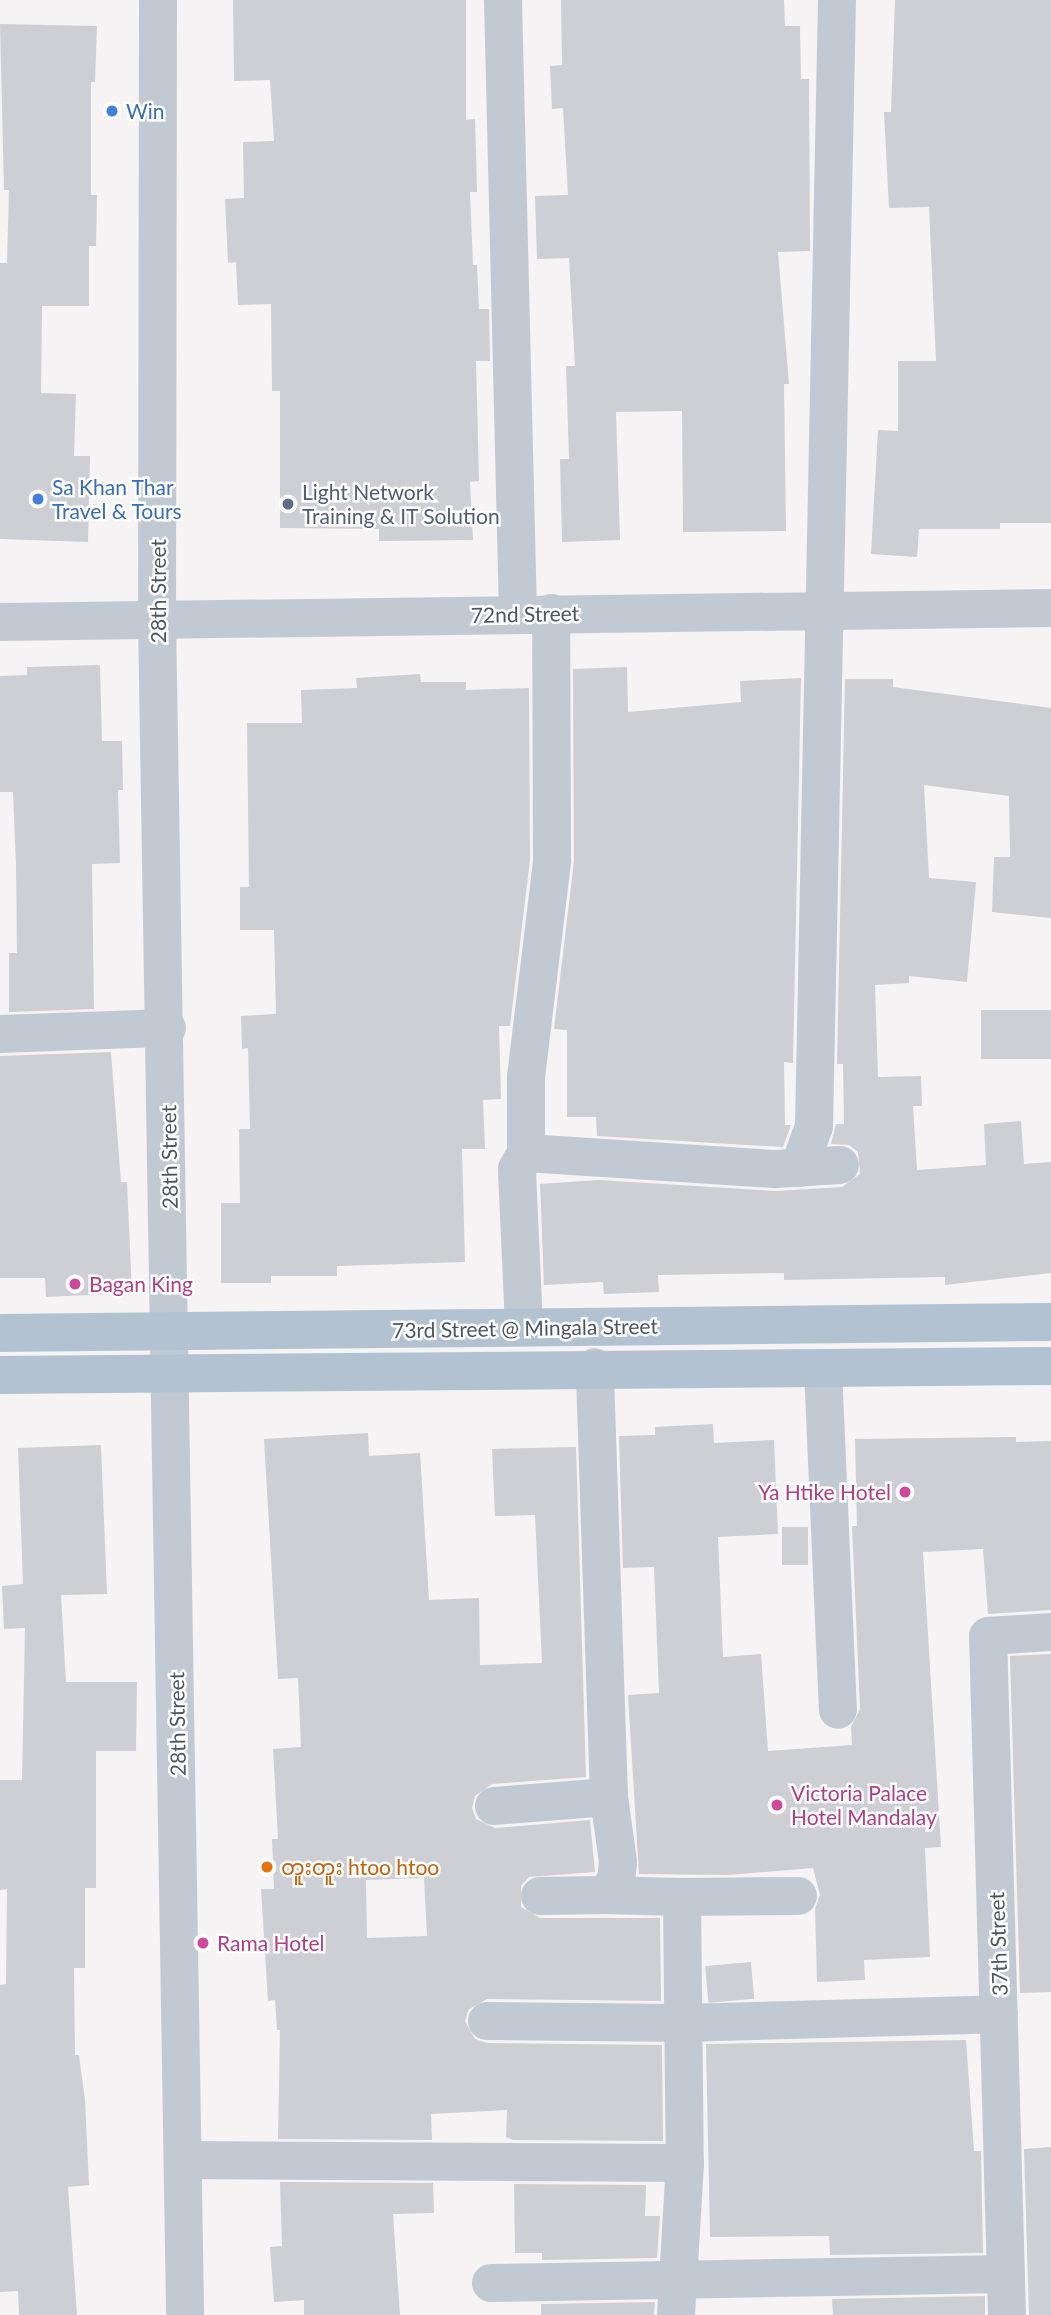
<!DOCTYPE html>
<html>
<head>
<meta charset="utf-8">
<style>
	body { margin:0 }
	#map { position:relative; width:1051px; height:2315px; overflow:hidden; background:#f5f3f3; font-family:Lato,"Noto Sans Myanmar",sans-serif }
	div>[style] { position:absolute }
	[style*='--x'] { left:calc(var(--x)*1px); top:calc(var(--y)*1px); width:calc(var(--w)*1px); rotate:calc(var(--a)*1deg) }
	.building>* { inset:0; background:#cdcfd5; transform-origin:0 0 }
	.street>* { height:38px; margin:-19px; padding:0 19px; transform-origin:19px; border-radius:19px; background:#c1cad2 }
	.primary>* { height:38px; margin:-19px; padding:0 19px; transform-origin:19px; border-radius:19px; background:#b3c2d1 }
	.dots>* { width:19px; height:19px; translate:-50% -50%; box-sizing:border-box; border:4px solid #fff; border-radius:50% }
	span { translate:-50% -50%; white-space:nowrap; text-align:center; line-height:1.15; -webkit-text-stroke:5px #fff; paint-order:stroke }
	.shop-label { font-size:21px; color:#366cbe }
	.left { translate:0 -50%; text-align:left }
	.service-label { font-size:21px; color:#4e5e75 }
	.street-label { font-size:21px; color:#4a5661 }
	.hotel-label { font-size:21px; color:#b23c85 }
	.right { translate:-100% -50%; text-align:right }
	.food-label { font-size:21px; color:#c56008 }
</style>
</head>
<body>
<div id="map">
	<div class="building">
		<div style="clip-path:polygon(233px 0,466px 0,466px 120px,475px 119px,476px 152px,477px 192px,470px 192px,473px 265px,477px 265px,479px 309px,489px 309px,490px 361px,476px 361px,479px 481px,470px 482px,473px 540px,379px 541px,379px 529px,280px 528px,280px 391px,272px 391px,271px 304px,238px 305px,236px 262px,228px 263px,225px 199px,244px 198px,243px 142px,274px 141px,270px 80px,234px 81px)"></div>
		<div style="clip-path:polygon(561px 0,784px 0,785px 26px,800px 26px,801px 79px,809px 79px,810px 251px,778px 252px,789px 384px,784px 384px,786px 531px,683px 532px,682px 411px,616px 412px,620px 540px,562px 542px,560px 459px,569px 459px,566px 366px,575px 366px,569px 258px,537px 259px,535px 196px,568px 195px,563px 108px,552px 109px,550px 66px,562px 65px)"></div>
		<div style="clip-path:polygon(895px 0,1051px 0,1051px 523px,1000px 523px,1000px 529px,919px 529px,917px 557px,871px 554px,878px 430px,898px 431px,898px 361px,936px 361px,929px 207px,889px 208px,884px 112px,891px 112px)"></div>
		<div style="clip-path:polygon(0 24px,97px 26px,95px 82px,91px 82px,91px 195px,97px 195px,96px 246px,89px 246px,89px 306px,42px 306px,41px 393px,76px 394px,74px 456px,90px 456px,88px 542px,0 539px,0 263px,7px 263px,9px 190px,4px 190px)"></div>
		<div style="clip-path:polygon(100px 665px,102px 741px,122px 741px,123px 790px,118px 790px,120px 863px,92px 864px,94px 1009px,9px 1012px,9px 953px,17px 953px,16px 866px,13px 792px,0 792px,0 676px,27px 675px,27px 667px)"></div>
		<div style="clip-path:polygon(627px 667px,628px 712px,741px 702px,740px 681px,801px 678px,793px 1063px,784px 1062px,785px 1125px,791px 1125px,783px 1147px,597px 1136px,596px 1117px,567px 1117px,567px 1030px,554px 1029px,574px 861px,573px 669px)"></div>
		<div style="clip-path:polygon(420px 674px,421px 682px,466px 682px,466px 690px,529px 688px,530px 860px,510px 1026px,499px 1026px,501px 1099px,483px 1100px,485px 1149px,462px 1149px,465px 1262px,337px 1266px,337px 1276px,271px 1276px,271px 1283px,221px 1283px,221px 1203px,240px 1203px,239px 1129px,250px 1129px,248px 1048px,242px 1049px,241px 1016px,276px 1014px,274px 930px,240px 930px,240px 887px,249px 887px,247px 723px,302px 723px,301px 690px,357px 688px,356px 678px)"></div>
		<div style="clip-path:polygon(845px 679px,893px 679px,893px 687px,1051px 708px,1051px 918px,992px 912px,994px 857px,1010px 857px,1009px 796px,924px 785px,929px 878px,976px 882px,967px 982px,909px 976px,909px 983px,875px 985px,878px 1077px,921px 1076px,922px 1106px,913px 1106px,917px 1170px,986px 1165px,984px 1124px,1021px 1121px,1024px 1164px,1051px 1162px,1051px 1273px,945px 1285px,945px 1277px,784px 1280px,784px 1273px,658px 1275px,659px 1292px,604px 1294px,603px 1282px,544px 1285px,540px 1184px,599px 1180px,776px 1191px,842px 1187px,860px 1174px,858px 1152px,849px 1145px,831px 1144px,836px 1124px,844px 1124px,843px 1064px,837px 1064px)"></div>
		<div style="left:1051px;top:1010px;width:49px;height:70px;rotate:90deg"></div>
		<div style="clip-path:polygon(111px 1052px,121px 1182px,127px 1182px,132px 1293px,46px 1297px,45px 1278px,0 1278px,0 1056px)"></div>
		<div style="clip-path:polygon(713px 1424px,714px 1443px,774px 1440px,778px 1534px,718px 1537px,723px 1657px,761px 1654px,768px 1751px,852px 1745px,851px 1727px,860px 1709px,852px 1526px,857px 1526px,855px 1439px,1016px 1437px,1016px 1442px,1051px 1441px,1051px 1610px,988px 1614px,983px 1549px,923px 1552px,941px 1847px,925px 1848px,930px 1957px,864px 1960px,865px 1980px,817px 1982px,815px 1909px,820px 1895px,813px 1868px,727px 1875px,639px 1874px,628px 1695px,659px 1693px,654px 1567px,623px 1568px,619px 1436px,655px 1435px,655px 1427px)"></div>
		<div style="clip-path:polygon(evenodd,368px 1433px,369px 1456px,420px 1453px,429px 1600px,479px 1598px,480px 1665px,542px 1663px,535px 1515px,495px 1516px,492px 1449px,576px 1447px,586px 1777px,492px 1784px,475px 1796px,472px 1808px,476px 1819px,495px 1828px,590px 1820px,595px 1872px,529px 1877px,521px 1886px,521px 1907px,540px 1918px,660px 1918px,661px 2001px,487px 1999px,469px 2009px,465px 2021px,475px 2039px,487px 2043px,662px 2045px,663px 2141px,513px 2140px,506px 2137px,507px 2110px,431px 2114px,432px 2140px,278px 2139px,280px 2030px,277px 2030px,275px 2000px,268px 2001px,261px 1889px,274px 1889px,272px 1839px,278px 1839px,273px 1749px,301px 1747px,298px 1678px,278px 1679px,264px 1439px,368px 1433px,424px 1878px,427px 1936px,367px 1938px,366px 1880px,424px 1878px)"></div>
		<div style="clip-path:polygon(101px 1445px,107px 1594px,61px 1595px,66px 1682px,137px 1682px,136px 1751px,96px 1751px,96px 1888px,85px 1888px,85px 1968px,74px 1968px,75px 2055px,79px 2055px,85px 2100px,89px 2185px,68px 2187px,77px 2315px,19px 2315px,18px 2291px,0 2292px,0 1985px,6px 1984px,7px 1889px,0 1890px,0 1780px,22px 1780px,25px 1628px,4px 1629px,2px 1586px,23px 1584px,18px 1448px)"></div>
		<div style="left:782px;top:1527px;width:26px;height:38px"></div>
		<div style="clip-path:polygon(1051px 1654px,1051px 1992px,1020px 1993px,1010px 1656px)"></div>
		<div style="left:751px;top:1962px;width:37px;height:46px;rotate:85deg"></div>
		<div style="clip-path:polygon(966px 2040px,974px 2151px,981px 2151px,983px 2253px,830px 2255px,829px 2236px,710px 2237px,706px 2044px)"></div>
		<div style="clip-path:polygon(1051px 2147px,1051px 2315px,1029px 2315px,1024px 2149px)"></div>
		<div style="clip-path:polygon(280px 2182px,433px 2183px,434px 2213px,393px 2214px,400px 2315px,304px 2315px,304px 2300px,274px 2302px,270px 2247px,282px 2246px)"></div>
		<div style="clip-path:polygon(514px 2184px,646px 2185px,645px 2216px,660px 2216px,657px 2258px,542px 2260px,542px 2253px,515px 2253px)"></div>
		<div style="clip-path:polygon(985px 2296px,985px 2315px,833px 2315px,832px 2299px)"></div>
		<div style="clip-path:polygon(655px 2302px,654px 2315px,541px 2315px,541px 2304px)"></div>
	</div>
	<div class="street">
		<div style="--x:158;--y:0;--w:619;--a:90.09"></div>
		<div style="--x:157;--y:619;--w:1696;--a:89.05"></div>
		<div style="--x:503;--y:0;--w:614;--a:88.6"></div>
		<div style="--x:0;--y:622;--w:1051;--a:-0.76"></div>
		<div style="--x:0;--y:1034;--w:167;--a:-2.1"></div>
		<div style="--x:526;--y:1153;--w:250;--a:3.7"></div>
		<div style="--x:775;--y:1169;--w:65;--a:-3.5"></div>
		<div style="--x:799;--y:1168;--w:45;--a:-70.3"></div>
		<div style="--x:814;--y:1126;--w:1126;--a:-88.83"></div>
		<div style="--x:524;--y:1326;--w:157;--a:-92.6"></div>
		<div style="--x:517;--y:1169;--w:18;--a:-61"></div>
		<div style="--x:526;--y:1153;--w:76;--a:-90"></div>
		<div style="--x:526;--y:1077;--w:218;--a:-83.1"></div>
		<div style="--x:552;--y:861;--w:248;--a:-90.2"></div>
		<div style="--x:823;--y:1369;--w:341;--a:87.5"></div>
		<div style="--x:494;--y:1806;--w:115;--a:-4.5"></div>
		<div style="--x:604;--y:1895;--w:78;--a:1.5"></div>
		<div style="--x:682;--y:1897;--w:266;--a:89.4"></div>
		<div style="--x:685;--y:2163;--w:152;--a:93.4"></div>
		<div style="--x:540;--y:1896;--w:64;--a:-0.9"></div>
		<div style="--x:604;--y:1895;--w:18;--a:-49"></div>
		<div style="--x:616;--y:1881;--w:19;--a:-84"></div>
		<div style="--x:618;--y:1862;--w:66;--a:-97.9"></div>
		<div style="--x:609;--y:1797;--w:430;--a:-91.9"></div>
		<div style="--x:682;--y:1897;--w:116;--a:-0.5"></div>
		<div style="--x:487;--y:2021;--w:197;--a:0.6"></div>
		<div style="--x:684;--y:2023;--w:315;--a:-1.6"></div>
		<div style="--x:183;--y:2160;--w:502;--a:0.34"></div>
		<div style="--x:491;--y:2283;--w:515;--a:-1"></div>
		<div style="--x:1007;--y:2315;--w:679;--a:-91.6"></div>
		<div style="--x:988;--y:1636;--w:63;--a:-3.6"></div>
	</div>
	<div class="primary">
		<div style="--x:0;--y:1333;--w:1051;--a:-0.6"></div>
		<div style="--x:0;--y:1375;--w:1051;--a:-0.49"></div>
	</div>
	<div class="dots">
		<div style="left:112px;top:111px;background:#3f7fe0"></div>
		<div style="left:38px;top:499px;background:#3f7fe0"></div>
		<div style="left:288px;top:504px;background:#5c6f8a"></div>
		<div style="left:75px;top:1284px;background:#d1479c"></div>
		<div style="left:905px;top:1492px;background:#d1479c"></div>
		<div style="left:777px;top:1805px;background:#d1479c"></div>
		<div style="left:267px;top:1867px;background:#e8710a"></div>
		<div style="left:203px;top:1943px;background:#d1479c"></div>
	</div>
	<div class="shop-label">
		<span class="left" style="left:126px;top:111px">Win</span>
		<span class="left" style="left:52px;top:499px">Sa Khan Thar<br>Travel &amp; Tours</span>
	</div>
	<div class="service-label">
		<span class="left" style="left:302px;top:504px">Light Network<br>Training &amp; IT Solution</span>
	</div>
	<div class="street-label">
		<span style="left:158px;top:591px;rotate:-90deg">28th Street</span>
		<span style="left:525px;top:614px;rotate:-1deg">72nd Street</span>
		<span style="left:169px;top:1157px;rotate:-91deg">28th Street</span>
		<span style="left:525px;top:1328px;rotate:-1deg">73rd Street @ Mingala Street</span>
		<span style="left:177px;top:1724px;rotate:-91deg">28th Street</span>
		<span style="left:998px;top:1944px;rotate:-92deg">37th Street</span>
	</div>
	<div class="hotel-label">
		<span class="left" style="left:89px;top:1284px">Bagan King</span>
		<span class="right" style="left:891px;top:1492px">Ya Htike Hotel</span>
		<span class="left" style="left:791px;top:1805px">Victoria Palace<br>Hotel Mandalay</span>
		<span class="left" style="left:217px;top:1943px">Rama Hotel</span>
	</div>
	<div class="food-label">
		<span class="left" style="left:281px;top:1867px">တူးတူး htoo htoo</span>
	</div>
</div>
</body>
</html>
